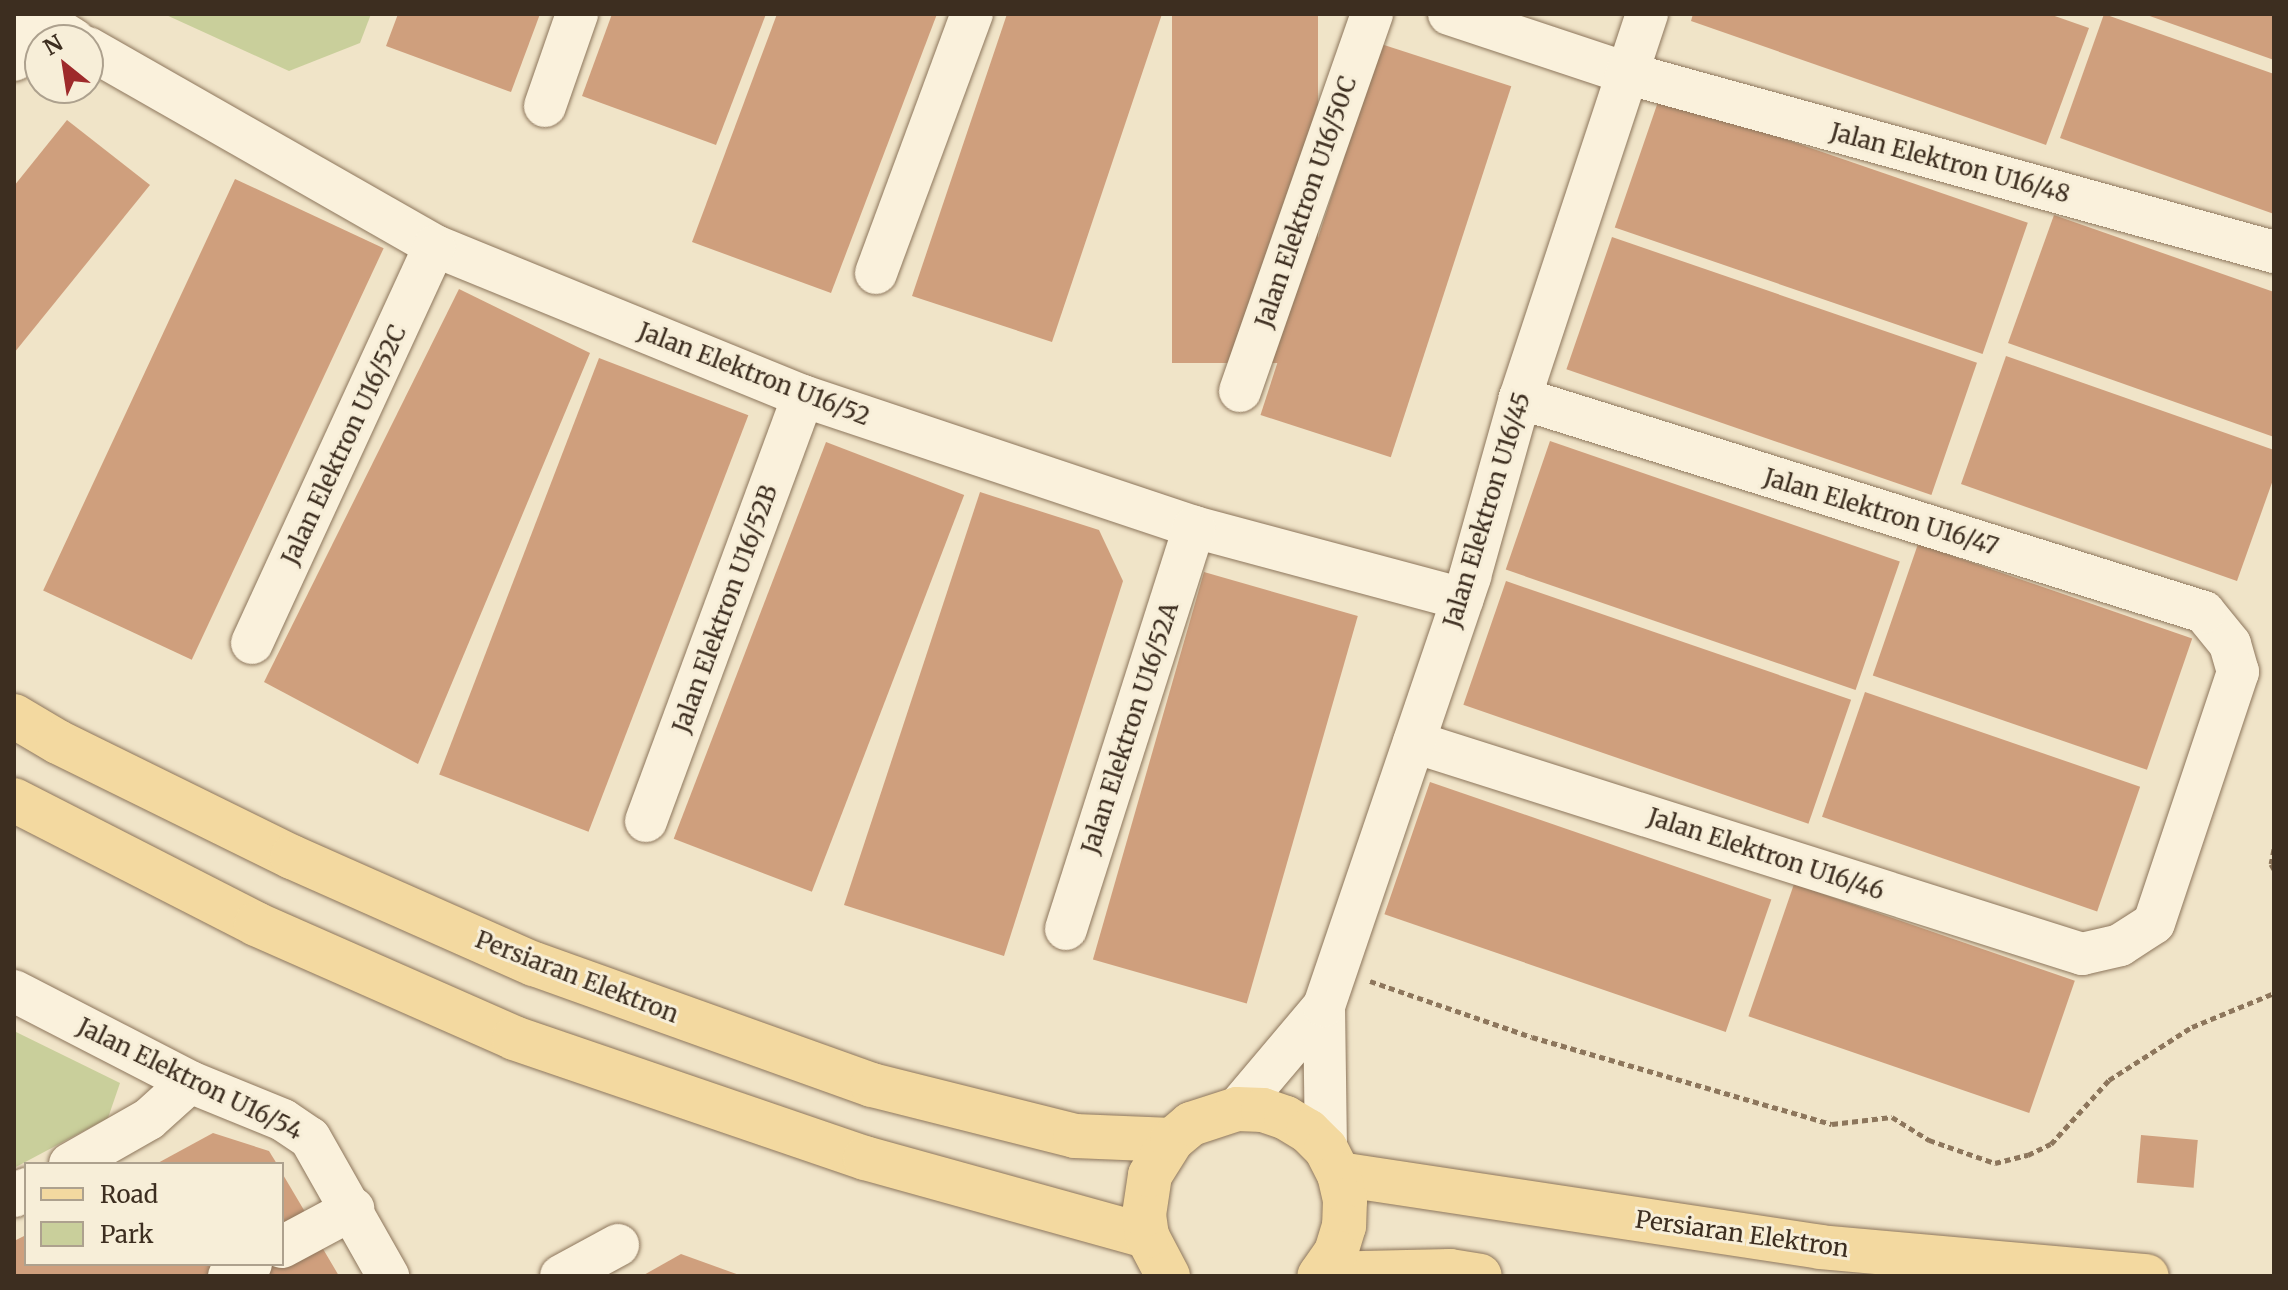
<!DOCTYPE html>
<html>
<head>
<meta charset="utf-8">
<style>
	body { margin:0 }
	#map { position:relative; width:2288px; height:1290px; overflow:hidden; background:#f0e4c8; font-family:Merriweather,serif }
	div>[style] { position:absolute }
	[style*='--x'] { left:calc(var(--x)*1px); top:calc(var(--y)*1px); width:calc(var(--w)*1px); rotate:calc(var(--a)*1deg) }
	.green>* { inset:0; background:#c9cf9b }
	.building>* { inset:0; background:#cf9f7d; transform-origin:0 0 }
	.path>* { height:5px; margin-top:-2.5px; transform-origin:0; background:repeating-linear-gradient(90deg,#8d765c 0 6px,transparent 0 10px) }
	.roads { filter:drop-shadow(0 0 2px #8d765c) drop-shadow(0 0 2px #8d765c) }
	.minor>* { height:42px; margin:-21px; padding:0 21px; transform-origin:21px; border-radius:21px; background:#faf1dc }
	.major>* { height:44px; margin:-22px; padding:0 22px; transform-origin:22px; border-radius:22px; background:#f3d9a0 }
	span { translate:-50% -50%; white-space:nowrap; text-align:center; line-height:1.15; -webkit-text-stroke:6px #f7eed8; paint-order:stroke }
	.street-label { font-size:24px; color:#3d2e20 }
	.frame { position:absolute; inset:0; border:16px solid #3d2e20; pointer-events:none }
	.legend { position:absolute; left:24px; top:1162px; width:260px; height:104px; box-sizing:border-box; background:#f7eed8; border:2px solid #ada18e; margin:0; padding:10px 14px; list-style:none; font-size:24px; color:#3d2e20 }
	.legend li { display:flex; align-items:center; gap:16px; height:40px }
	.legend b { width:40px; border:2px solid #ada18e }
	.north { position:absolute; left:24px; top:24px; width:80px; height:80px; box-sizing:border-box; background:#f7eed8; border:2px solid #ada18e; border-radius:50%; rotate:330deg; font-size:22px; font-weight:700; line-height:32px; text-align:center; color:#3d2e20 }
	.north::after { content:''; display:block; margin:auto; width:28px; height:36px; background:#9e2a2b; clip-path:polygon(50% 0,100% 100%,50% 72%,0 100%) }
</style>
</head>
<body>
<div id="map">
	<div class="green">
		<div style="clip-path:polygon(164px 14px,371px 14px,360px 43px,289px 71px)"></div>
		<div style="clip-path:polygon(14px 1031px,120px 1083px,108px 1118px,14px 1168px)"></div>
	</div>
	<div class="building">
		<div style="clip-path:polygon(398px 14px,540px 14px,511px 92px,386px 46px)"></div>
		<div style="clip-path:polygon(612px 14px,766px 14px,716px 145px,582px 96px)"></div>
		<div style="clip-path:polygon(777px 14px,937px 14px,831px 293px,692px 242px)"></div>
		<div style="clip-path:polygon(1007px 14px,1162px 14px,1052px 342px,912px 296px)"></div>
		<div style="left:1172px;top:14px;width:146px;height:349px"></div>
		<div style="clip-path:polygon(1693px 14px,2049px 14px,2089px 28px,2046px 145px,1691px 21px)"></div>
		<div style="clip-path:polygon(2104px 14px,2274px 74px,2274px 214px,2060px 138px)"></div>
		<div style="clip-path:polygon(2144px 14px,2274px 14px,2274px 60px)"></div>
		<div style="left:1381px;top:44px;width:137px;height:390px;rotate:18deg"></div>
		<div style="left:1660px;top:96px;width:389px;height:139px;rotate:19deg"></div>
		<div style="clip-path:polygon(67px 120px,150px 185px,14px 353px,14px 186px)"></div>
		<div style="left:235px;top:179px;width:164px;height:454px;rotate:25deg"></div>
		<div style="clip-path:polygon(2054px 215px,2274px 292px,2274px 437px,2008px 343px)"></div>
		<div style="left:1612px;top:237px;width:386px;height:140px;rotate:19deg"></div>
		<div style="clip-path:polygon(459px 289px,590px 353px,418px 764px,264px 682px)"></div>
		<div style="clip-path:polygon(2006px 356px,2274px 450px,2274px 477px,2237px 581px,1961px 484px)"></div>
		<div style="left:599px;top:358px;width:160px;height:446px;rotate:21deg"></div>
		<div style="left:1550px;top:441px;width:370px;height:136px;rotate:19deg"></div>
		<div style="left:826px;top:442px;width:148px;height:425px;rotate:21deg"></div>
		<div style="clip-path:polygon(980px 492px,1099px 530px,1123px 581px,1004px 956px,844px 905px)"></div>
		<div style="left:1918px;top:544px;width:290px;height:139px;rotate:19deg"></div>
		<div style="left:1204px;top:572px;width:160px;height:403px;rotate:16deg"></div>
		<div style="left:1506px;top:581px;width:365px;height:131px;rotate:19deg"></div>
		<div style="left:1865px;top:692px;width:291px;height:132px;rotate:19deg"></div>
		<div style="left:1430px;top:782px;width:361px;height:140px;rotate:19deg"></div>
		<div style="left:1794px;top:884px;width:297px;height:140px;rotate:19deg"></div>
		<div style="clip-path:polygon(213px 1133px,269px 1151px,277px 1164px,156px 1164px)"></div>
		<div style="left:2141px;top:1135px;width:57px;height:48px;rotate:5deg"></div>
		<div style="clip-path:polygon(282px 1173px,311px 1222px,282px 1238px)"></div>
		<div style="clip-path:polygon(26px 1235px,26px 1264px,234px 1264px,212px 1276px,14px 1276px,14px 1241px)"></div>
		<div style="clip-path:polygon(316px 1237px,339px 1276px,245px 1276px,267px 1264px)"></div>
		<div style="clip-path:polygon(681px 1254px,742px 1276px,642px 1276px)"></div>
	</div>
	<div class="path">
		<div style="--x:2274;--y:849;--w:15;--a:101"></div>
		<div style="--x:2271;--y:864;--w:6;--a:59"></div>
		<div style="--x:1370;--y:981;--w:171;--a:19.1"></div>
		<div style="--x:1532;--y:1037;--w:312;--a:16.2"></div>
		<div style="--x:1832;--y:1124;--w:60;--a:-6.7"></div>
		<div style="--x:1892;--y:1117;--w:44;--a:31.9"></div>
		<div style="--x:1929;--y:1140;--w:70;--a:19.2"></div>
		<div style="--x:1995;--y:1163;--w:34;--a:-14"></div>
		<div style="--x:2028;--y:1155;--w:25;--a:-26"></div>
		<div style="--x:2051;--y:1144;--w:86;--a:-47.8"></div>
		<div style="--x:2109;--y:1080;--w:98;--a:-32.6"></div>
		<div style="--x:2192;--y:1027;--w:89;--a:-22.5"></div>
	</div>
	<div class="roads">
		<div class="minor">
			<div style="--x:33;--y:14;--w:49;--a:32.4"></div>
			<div style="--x:1449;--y:14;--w:187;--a:18.4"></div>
			<div style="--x:1626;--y:73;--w:672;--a:15.44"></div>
			<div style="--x:88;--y:48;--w:400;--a:29.7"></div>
			<div style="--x:435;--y:246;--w:397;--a:22.2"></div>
			<div style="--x:803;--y:396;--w:412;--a:18.5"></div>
			<div style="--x:1194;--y:527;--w:278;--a:15"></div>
			<div style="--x:14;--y:60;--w:47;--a:-53.6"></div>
			<div style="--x:545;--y:106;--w:97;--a:-70.8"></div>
			<div style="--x:876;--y:273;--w:276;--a:-69.7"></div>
			<div style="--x:1240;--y:391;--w:399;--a:-70.7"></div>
			<div style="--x:252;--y:643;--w:437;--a:-65.3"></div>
			<div style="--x:1414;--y:742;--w:701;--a:17.61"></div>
			<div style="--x:2082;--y:954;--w:39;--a:-13"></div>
			<div style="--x:2120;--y:945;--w:40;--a:-32.9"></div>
			<div style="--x:2154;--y:923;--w:265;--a:-71.5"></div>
			<div style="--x:2238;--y:672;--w:29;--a:-106"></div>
			<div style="--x:2230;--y:644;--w:41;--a:-129.1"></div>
			<div style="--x:2204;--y:612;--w:717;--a:-162.63"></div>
			<div style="--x:646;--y:821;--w:453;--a:-69.7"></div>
			<div style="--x:1066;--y:929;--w:422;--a:-72.3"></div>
			<div style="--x:14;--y:991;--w:198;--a:27.3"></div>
			<div style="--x:190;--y:1082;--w:100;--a:22.2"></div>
			<div style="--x:283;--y:1120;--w:32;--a:34"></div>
			<div style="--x:310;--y:1138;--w:159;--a:60.5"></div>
			<div style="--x:1237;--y:1109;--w:135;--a:-49.8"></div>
			<div style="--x:1326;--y:1149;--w:143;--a:-90.8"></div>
			<div style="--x:1324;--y:1006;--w:454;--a:-71.2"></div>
			<div style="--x:1470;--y:576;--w:185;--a:-74.3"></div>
			<div style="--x:1520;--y:398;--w:404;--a:-71.7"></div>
			<div style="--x:70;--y:1164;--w:91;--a:-29.7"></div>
			<div style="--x:149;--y:1119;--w:55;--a:-42.1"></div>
			<div style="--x:14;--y:1196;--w:14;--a:-30"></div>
			<div style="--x:282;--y:1247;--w:81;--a:-28.2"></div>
			<div style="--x:229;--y:1276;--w:25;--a:-29"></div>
			<div style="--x:561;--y:1276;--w:65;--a:-28.5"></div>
		</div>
		<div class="major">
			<div style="--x:14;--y:716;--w:51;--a:30.6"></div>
			<div style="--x:58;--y:742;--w:261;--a:26.2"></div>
			<div style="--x:292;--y:857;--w:265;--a:23.9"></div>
			<div style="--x:534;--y:964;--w:359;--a:19.7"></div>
			<div style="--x:872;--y:1085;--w:209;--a:14.1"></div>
			<div style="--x:1075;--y:1136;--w:97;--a:2.4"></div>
			<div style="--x:14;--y:800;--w:272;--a:27.1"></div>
			<div style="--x:256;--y:924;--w:282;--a:23.8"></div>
			<div style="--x:514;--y:1038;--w:371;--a:18.9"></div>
			<div style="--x:865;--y:1158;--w:293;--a:15.5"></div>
			<div style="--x:1339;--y:1174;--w:487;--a:8.6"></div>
			<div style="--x:1820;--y:1247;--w:328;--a:5.1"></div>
			<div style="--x:1321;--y:1274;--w:129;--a:-1.3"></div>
			<div style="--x:1450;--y:1271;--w:30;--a:9"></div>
			<div style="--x:1168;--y:1276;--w:45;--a:-117.7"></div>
			<div style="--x:1147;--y:1236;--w:21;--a:-98"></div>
			<div style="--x:1144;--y:1215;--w:40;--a:-81.5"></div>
			<div style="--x:1150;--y:1175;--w:41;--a:-57.8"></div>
			<div style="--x:1172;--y:1140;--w:25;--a:-40"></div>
			<div style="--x:1191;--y:1124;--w:48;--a:-18.1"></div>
			<div style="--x:1237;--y:1109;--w:26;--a:2"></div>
			<div style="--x:1263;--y:1110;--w:24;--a:19"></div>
			<div style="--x:1286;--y:1118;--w:26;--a:31"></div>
			<div style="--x:1308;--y:1131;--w:25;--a:45"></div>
			<div style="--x:1326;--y:1149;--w:28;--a:63"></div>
			<div style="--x:1339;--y:1174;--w:27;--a:77"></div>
			<div style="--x:1345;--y:1200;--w:26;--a:92"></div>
			<div style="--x:1344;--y:1226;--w:27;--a:107"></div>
			<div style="--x:1336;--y:1252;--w:29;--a:125"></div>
		</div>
	</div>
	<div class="street-label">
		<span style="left:1950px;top:163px;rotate:15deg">Jalan Elektron U16/48</span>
		<span style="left:1306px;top:202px;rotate:-71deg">Jalan Elektron U16/50C</span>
		<span style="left:754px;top:374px;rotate:21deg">Jalan Elektron U16/52</span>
		<span style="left:344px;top:445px;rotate:-65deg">Jalan Elektron U16/52C</span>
		<span style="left:1487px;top:510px;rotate:-73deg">Jalan Elektron U16/45</span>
		<span style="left:1881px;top:512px;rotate:17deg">Jalan Elektron U16/47</span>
		<span style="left:725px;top:609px;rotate:-70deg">Jalan Elektron U16/52B</span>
		<span style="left:1130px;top:728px;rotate:-72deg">Jalan Elektron U16/52A</span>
		<span style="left:1766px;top:854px;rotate:18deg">Jalan Elektron U16/46</span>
		<span style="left:577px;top:977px;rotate:21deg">Persiaran Elektron</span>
		<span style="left:190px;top:1079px;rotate:26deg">Jalan Elektron U16/54</span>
		<span style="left:1742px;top:1234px;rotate:8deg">Persiaran Elektron</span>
	</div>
	<div class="frame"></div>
	<ul class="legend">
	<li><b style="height:10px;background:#f3d9a0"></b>Road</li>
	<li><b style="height:22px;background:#c9cf9b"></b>Park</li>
	</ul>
	<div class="north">N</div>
</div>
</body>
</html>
